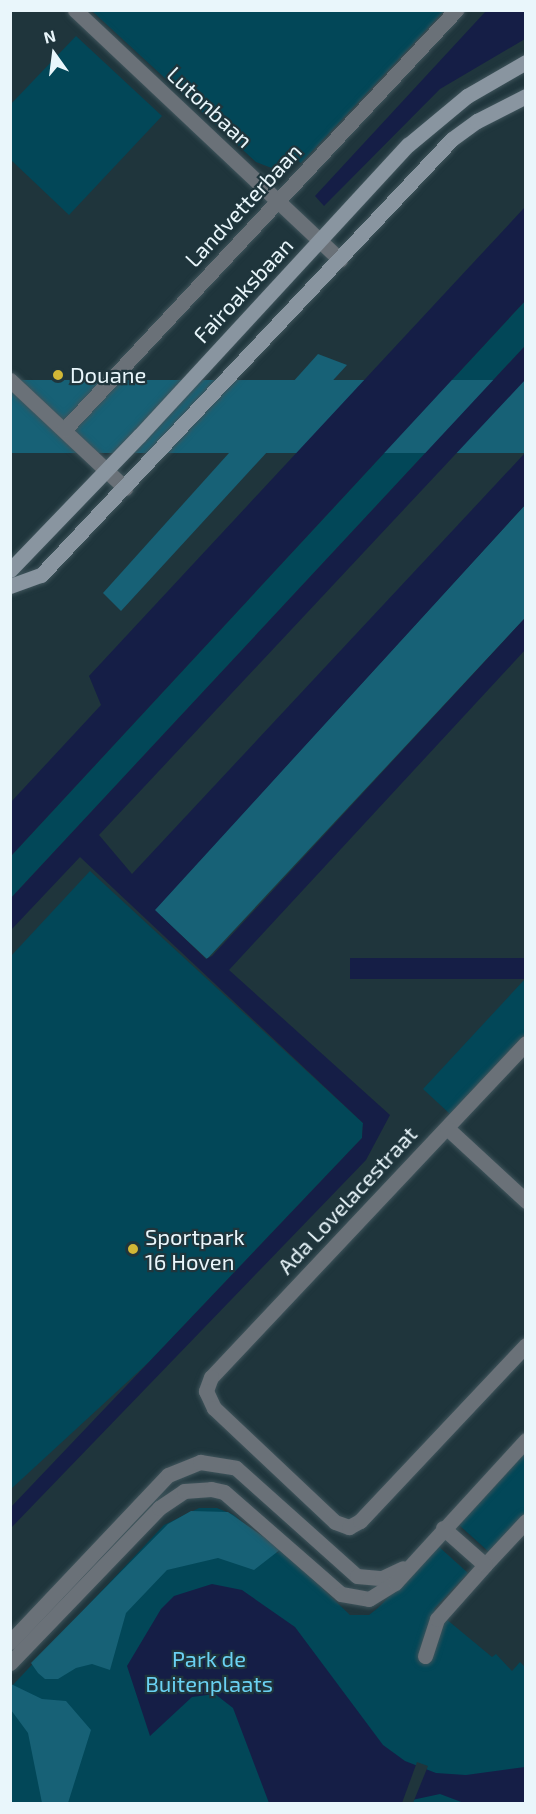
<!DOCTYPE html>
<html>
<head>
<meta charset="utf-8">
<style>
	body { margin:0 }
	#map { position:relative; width:536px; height:1814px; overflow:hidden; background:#1f353c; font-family:"Exo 2",sans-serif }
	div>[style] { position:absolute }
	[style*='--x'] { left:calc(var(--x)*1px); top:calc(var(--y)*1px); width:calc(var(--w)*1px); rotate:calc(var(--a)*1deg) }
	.green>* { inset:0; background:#024758 }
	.forest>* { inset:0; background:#176176; transform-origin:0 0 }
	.water>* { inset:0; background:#151e46; transform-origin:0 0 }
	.pier>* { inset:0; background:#1f353c }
	.roads { filter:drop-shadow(0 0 2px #3f545b) drop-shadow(0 0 2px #3f545b) }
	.minor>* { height:15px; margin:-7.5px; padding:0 7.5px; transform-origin:7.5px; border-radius:7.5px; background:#6a7178 }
	.tertiary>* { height:15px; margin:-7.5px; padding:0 7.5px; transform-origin:7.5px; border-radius:7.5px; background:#6a7178 }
	.secondary>* { height:15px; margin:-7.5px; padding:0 7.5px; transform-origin:7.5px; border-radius:7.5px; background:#8995a0 }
	.dots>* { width:16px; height:16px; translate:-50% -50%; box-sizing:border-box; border:3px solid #1f353c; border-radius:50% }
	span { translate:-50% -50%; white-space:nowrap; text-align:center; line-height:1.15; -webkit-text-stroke:4.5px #1f353c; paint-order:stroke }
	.street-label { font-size:22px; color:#e9f6fb }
	.poi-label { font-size:22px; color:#e9f6fb }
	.left { translate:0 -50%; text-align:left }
	.park-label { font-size:22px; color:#6ad1f2 }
	.frame { position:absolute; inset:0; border:12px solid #e9f6fb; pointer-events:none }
	.north { position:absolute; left:24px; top:24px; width:60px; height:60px; -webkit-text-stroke:4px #1f353c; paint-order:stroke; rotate:346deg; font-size:16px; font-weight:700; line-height:24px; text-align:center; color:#e9f6fb }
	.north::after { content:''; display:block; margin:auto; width:21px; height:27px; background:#e9f6fb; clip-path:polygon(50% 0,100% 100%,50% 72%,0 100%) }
</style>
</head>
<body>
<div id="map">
	<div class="green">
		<div style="clip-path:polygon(92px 11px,444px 11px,301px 163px,297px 160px,282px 172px,256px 162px)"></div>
		<div style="clip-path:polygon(76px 36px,162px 116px,69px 215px,11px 160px,10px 105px)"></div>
		<div style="clip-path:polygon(525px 301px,525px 346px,11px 898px,11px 856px)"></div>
		<div style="clip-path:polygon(90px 871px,363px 1123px,362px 1138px,150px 1361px,11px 1489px,11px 956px)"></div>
		<div style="clip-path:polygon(525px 979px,525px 1034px,450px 1114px,423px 1089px)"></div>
		<div style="clip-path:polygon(525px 1453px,525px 1513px,489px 1552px,459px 1525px)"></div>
		<div style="clip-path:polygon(199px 1508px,217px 1508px,234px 1515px,277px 1553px,281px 1549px,350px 1615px,369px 1615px,378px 1608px,438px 1546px,468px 1573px,434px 1609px,492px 1657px,496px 1654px,512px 1671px,520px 1662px,525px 1667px,525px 1803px,11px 1803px,10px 1688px,164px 1525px)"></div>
	</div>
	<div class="forest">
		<div style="clip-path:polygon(318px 354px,347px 365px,121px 611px,103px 593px)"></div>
		<div style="left:525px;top:380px;width:73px;height:623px;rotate:90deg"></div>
		<div style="clip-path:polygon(525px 505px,525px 618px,207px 959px,154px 910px)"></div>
		<div style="clip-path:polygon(191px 1511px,228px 1512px,281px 1549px,254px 1570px,218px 1558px,167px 1570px,126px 1613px,110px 1670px,92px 1664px,76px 1668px,58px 1679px,45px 1679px,38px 1673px,31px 1663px,168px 1524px)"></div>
		<div style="clip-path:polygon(11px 1684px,42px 1699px,66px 1701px,91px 1730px,68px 1803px,42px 1803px,28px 1733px,11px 1710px)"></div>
	</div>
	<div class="water">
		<div style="clip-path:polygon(486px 11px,525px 11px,525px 39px,440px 89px,324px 206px,315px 196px)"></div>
		<div style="clip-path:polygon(525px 207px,525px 301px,11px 856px,11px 802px,101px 705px,89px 676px)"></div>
		<div style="clip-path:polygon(525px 346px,525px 380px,99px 835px,132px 874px,525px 453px,525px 505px,155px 910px,206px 959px,212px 956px,525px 618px,525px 650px,229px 970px,390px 1115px,366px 1160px,11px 1528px,11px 1507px,362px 1138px,363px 1123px,80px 857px,11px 930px,11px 898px)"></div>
		<div style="left:525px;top:958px;width:21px;height:175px;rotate:90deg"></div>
		<div style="clip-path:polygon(212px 1584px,242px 1590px,295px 1627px,383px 1745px,405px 1761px,436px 1773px,466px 1775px,525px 1767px,525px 1803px,464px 1803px,440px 1794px,398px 1803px,269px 1803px,233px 1708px,215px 1694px,192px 1697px,150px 1736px,127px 1666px,161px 1609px,174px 1596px)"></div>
	</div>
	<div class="pier">
		<div style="clip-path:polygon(417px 1762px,428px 1766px,413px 1803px,402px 1803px)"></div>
	</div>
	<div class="roads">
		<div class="minor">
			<div style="--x:75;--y:10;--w:364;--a:43.3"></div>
			<div style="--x:10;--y:380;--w:158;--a:43.2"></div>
			<div style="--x:64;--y:430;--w:575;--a:-46.97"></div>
			<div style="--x:526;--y:1043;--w:459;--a:133.3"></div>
			<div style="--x:211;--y:1377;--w:15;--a:110"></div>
			<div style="--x:206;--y:1391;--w:19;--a:65"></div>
			<div style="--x:214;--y:1408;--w:166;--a:43.3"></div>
			<div style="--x:335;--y:1522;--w:15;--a:20"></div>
			<div style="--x:349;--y:1527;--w:13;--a:-29"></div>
			<div style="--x:360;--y:1521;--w:242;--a:-46.7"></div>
			<div style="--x:447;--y:1128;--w:108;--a:42.7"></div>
			<div style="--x:485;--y:1565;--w:60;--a:-47"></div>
			<div style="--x:425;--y:1656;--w:39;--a:-72"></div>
			<div style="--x:437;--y:1619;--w:72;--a:-48.4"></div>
			<div style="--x:485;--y:1565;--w:56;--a:-138.6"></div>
		</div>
		<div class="tertiary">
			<div style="--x:10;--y:1642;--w:230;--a:-46.6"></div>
			<div style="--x:168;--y:1475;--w:35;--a:-22"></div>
			<div style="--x:200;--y:1462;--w:36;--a:9"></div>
			<div style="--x:236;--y:1468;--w:162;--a:41.8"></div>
			<div style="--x:357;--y:1576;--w:25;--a:5"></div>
			<div style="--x:382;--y:1578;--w:23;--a:-25"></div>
			<div style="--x:10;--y:1663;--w:215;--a:-46.1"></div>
			<div style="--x:159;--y:1508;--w:30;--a:-34"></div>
			<div style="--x:184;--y:1491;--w:27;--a:-4"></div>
			<div style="--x:211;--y:1489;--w:13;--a:13"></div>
			<div style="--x:224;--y:1492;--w:155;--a:41.1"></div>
			<div style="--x:341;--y:1594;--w:28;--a:10"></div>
			<div style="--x:369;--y:1599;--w:31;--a:-32"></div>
			<div style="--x:395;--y:1583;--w:194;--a:-47.5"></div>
		</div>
		<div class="secondary">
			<div style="--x:10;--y:570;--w:187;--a:-46.1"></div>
			<div style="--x:140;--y:435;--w:395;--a:-47.3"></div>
			<div style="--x:408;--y:145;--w:77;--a:-39.7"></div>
			<div style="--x:467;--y:96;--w:68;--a:-30"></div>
			<div style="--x:10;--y:586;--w:33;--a:-20"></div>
			<div style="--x:41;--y:575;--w:599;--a:-46.69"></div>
			<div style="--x:452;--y:139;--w:31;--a:-36"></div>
			<div style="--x:477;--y:121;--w:55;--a:-27"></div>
		</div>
	</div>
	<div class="dots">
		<div style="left:58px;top:375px;background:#d2b736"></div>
		<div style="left:133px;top:1249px;background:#d2b736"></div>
	</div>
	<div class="street-label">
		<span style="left:210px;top:107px;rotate:43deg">Lutonbaan</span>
		<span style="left:243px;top:205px;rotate:-47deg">Landvetterbaan</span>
		<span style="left:243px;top:290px;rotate:-47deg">Fairoaksbaan</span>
		<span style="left:347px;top:1200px;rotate:-47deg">Ada Lovelacestraat</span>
	</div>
	<div class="poi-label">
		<span class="left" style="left:70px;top:375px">Douane</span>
		<span class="left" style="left:145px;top:1249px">Sportpark<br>16 Hoven</span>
	</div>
	<div class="park-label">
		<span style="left:209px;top:1671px">Park de<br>Buitenplaats</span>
	</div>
	<div class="frame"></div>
	<div class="north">N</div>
</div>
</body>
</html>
